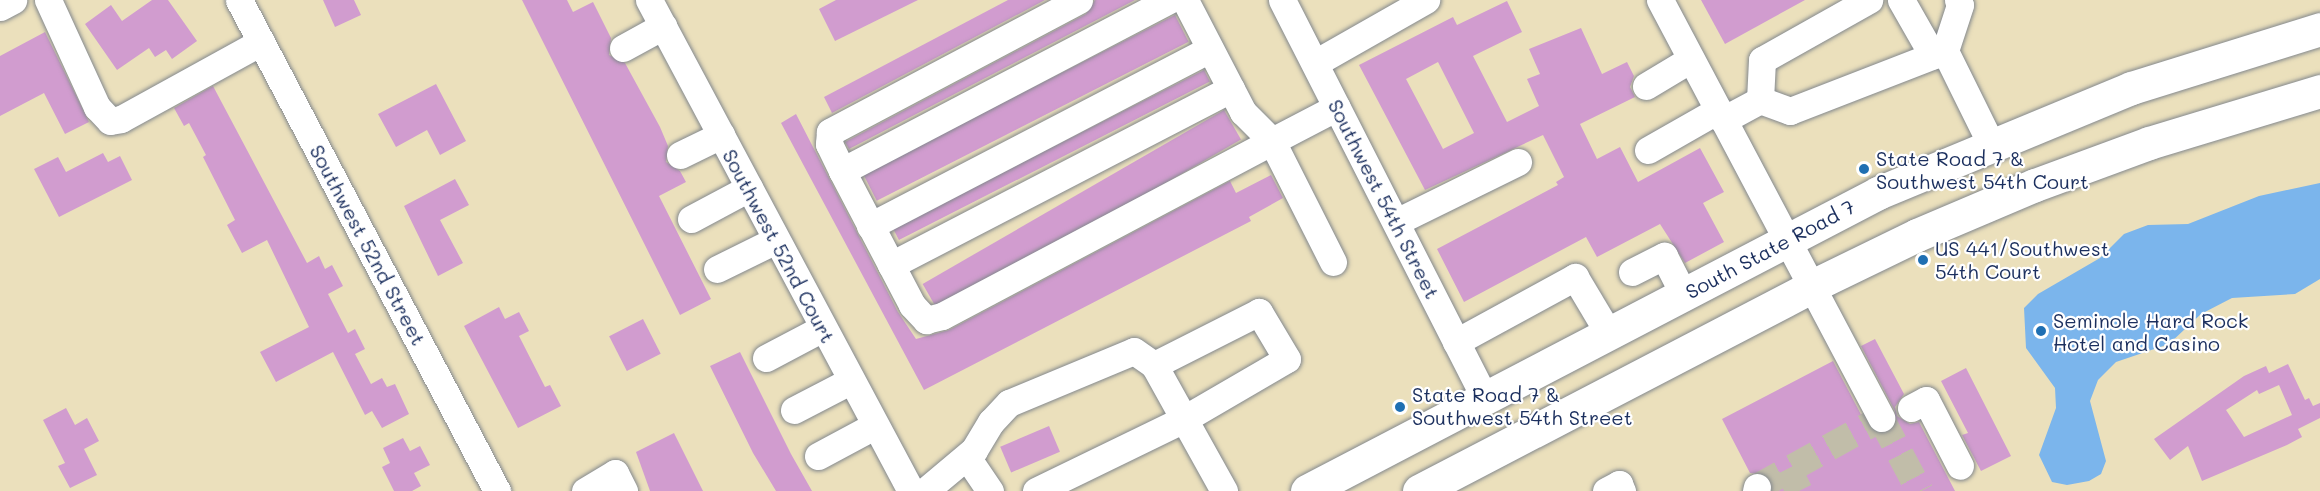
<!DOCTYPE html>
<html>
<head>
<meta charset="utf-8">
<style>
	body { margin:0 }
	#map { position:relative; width:2320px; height:491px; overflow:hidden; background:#ebe0bc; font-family:Mali,sans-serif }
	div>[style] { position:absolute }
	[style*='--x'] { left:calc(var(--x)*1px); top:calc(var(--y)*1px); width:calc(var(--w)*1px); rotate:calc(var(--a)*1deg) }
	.water>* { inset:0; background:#7bb5ec }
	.building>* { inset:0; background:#d19ccf; transform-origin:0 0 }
	.minor-tunnel>* { height:27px; margin-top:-13.5px; transform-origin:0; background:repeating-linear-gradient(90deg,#c1bda9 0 27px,transparent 0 41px) }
	.roads { filter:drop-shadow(0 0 2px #83888d) drop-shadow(0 0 2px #83888d) }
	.minor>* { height:27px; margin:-13.5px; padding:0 13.5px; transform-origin:13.5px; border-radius:13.5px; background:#fff }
	.major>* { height:33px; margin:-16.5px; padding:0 16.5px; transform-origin:16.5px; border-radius:16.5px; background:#fff }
	.dots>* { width:16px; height:16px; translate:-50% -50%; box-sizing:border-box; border:3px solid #fff; border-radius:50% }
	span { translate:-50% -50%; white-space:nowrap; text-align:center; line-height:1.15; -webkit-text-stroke:4.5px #fff; paint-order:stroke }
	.poi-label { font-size:20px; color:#1b2f5e }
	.left { translate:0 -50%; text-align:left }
	.street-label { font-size:20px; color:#1b2f5e }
</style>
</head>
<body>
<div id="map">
	<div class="water">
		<div style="clip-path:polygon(2320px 183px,2320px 279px,2295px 294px,2232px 298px,2201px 314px,2169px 344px,2116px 362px,2098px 380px,2090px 401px,2106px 461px,2101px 474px,2089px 481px,2067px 485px,2052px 482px,2039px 455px,2056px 408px,2055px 388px,2026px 348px,2024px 308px,2038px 294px,2100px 258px,2124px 234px,2148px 225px,2188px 224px,2259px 196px)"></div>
	</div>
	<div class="building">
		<div style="clip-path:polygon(152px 0,168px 0,197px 41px,172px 59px,166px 50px,155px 57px,149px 48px,117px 70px,85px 24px,111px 5px,122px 21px)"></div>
		<div style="clip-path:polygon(323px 0,354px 0,361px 15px,335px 27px)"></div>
		<div style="clip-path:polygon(522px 0,567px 0,573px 12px,593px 2px,611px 38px,609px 55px,625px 63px,660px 127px,668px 146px,666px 162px,680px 171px,686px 182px,659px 196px,711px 299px,680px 315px)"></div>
		<div style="clip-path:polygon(836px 0,918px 0,835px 41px,819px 9px)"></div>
		<div style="clip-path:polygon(1008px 0,1045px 0,832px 113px,824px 97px)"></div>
		<div style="clip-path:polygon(1095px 0,1135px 0,849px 149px,845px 142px,1086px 14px)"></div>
		<div style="clip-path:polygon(1701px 0,1805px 0,1725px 44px)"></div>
		<div style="clip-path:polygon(evenodd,1507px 1px,1522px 32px,1473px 56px,1507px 122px,1539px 106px,1527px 79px,1540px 74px,1529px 49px,1581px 28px,1602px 74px,1627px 62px,1634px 76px,1630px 87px,1635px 97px,1580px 124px,1597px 159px,1620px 147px,1638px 182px,1700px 148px,1724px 192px,1703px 203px,1724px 242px,1685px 263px,1660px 224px,1597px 257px,1586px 237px,1464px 302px,1437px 249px,1558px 185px,1556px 182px,1564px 177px,1543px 135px,1425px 190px,1359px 65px,1453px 17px,1457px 25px,1507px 1px,1438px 62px,1474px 133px,1443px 149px,1406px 79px,1438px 62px)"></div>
		<div style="left:1175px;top:15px;width:30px;height:350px;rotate:63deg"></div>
		<div style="clip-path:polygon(45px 32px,89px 122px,65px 134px,44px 93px,0 116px,0 56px)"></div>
		<div style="left:1204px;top:70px;width:13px;height:349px;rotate:63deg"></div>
		<div style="clip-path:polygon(436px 84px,466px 141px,440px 155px,427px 130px,396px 147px,378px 114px)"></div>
		<div style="clip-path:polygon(213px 86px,307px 263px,319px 256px,325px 269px,332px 265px,343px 286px,328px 294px,348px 333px,355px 329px,365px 349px,355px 354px,371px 384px,382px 378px,387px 387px,395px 384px,409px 414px,382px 428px,372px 411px,365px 415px,333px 352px,276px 382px,260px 352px,309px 327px,267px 240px,242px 253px,227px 225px,235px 220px,203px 157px,206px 155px,189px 123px,184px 126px,174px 108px)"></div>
		<div style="left:1224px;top:110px;width:34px;height:348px;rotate:60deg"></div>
		<div style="clip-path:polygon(796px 114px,898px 312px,916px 339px,949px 330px,1230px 181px,1236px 193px,1271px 175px,1283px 198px,1249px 217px,1251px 221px,924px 390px,781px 123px)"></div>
		<div style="clip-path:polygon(103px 153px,108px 162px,120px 156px,132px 180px,59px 217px,34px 169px,58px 157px,66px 172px)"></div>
		<div style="clip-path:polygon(455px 179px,469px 205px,440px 220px,463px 263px,438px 276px,404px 206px)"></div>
		<div style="clip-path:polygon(499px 307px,505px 319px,519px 312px,529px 331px,519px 336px,545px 387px,550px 385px,561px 406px,518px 428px,464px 326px)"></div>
		<div style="left:643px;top:319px;width:39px;height:38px;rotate:63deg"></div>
		<div style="clip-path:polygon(1875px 339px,1904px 394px,1895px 407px,1897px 416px,1910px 424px,1919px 422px,1955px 491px,1772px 491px,1767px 475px,1750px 473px,1722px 419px,1833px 361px,1867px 426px,1873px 432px,1888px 432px,1895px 426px,1895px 411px,1861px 346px)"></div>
		<div style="clip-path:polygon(740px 352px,791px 454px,812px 491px,776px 491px,753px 453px,710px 366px)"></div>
		<div style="clip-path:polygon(evenodd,2288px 364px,2305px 400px,2309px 398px,2313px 406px,2320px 403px,2320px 418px,2298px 429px,2302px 437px,2287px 445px,2202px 481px,2188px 446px,2170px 460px,2154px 439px,2244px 376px,2266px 366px,2269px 373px,2288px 364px,2279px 385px,2292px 415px,2244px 437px,2226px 410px,2257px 390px,2259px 394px,2279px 385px)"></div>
		<div style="clip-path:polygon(1966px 368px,2011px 456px,1981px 471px,1962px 435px,1968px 433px,1941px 381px)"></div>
		<div style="clip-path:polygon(66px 408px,75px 425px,87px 418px,99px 441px,84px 449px,97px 475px,70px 488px,58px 466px,65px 463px,43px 420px)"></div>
		<div style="left:1049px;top:426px;width:28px;height:53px;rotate:67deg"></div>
		<div style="clip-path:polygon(674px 433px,703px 491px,650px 491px,636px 452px)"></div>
		<div style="clip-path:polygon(403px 438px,410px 451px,420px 446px,430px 465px,414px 473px,421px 486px,412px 491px,394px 491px,382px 467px,390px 463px,383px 448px)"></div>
	</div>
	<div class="minor-tunnel">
		<div style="--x:1788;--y:468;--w:25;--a:64"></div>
		<div style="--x:1757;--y:487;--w:142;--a:-29.1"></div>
		<div style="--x:1881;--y:418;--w:83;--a:61.9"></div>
	</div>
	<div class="roads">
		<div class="minor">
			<div style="--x:48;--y:0;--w:118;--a:65.4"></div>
			<div style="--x:97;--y:107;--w:19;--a:47"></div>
			<div style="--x:110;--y:121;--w:11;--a:-10"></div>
			<div style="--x:121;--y:119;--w:160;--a:-28.8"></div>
			<div style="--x:239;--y:0;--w:555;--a:62.28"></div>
			<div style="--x:649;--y:0;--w:557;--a:61.92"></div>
			<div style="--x:1079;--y:0;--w:282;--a:152.1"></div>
			<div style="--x:830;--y:132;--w:12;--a:95"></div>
			<div style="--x:829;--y:144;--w:30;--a:64"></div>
			<div style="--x:842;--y:171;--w:151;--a:62.4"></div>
			<div style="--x:912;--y:305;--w:21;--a:47"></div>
			<div style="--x:926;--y:320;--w:16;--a:-14"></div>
			<div style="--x:942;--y:316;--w:374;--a:-27.9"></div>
			<div style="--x:1272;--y:141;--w:41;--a:-135"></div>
			<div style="--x:1243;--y:112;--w:126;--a:-117.4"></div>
			<div style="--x:1282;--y:0;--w:448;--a:63"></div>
			<div style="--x:1660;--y:0;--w:473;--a:62.1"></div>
			<div style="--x:1901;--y:0;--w:64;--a:60.3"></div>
			<div style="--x:1958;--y:0;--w:5;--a:68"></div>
			<div style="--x:1960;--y:5;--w:48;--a:108.1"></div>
			<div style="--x:1945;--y:51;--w:104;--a:63.7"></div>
			<div style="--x:0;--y:7;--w:15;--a:-28"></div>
			<div style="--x:623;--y:48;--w:46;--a:-28.8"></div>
			<div style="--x:1315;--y:63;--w:128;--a:-29.6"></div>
			<div style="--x:1646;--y:86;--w:52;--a:-31"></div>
			<div style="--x:1760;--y:100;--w:40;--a:-87.1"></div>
			<div style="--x:1762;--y:60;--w:123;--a:-29.3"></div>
			<div style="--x:1723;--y:120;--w:42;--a:-28.4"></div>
			<div style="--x:1760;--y:100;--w:32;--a:20"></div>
			<div style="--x:1790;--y:111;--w:166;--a:-21.2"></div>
			<div style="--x:1648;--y:150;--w:81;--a:-29.7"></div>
			<div style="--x:680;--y:155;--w:46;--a:-26"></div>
			<div style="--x:842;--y:171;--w:369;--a:-27.6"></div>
			<div style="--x:691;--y:219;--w:66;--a:-28.1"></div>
			<div style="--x:1396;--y:222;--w:136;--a:-26.2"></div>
			<div style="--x:870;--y:226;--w:383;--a:-27.5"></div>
			<div style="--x:1333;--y:262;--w:136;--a:-116.8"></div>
			<div style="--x:1272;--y:141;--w:73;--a:-27.6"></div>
			<div style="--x:891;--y:265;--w:383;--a:-27.4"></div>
			<div style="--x:717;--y:269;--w:66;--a:-26.2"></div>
			<div style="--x:1632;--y:272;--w:36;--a:-27"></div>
			<div style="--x:1664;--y:256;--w:44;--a:62.9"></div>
			<div style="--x:1456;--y:342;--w:136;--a:-28.6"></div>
			<div style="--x:1575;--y:277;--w:66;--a:59.2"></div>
			<div style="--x:766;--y:358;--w:64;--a:-27.8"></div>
			<div style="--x:1911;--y:408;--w:17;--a:-28"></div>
			<div style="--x:1926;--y:400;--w:74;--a:62.7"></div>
			<div style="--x:794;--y:410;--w:63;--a:-27.4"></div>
			<div style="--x:818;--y:456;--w:64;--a:-28.2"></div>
			<div style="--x:967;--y:457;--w:41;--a:55.9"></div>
			<div style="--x:585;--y:491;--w:35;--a:-31"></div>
			<div style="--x:615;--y:473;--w:20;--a:63"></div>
			<div style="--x:925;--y:491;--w:64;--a:-39.9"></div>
			<div style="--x:974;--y:450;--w:33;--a:-59"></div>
			<div style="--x:991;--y:422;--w:26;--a:-47"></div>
			<div style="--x:1009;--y:403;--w:135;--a:-22.6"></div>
			<div style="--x:1134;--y:351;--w:24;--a:35"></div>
			<div style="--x:1154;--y:365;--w:144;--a:60.9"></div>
			<div style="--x:1036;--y:491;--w:165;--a:-25.9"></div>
			<div style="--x:1184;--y:419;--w:119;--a:-30.2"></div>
			<div style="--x:1287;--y:359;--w:55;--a:-120.8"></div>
			<div style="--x:1259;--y:312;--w:118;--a:153.2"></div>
			<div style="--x:1606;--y:491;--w:15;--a:-28"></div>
			<div style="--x:1619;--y:484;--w:8;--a:67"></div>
			<div style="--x:1756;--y:491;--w:4;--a:-76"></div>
		</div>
		<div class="major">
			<div style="--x:1307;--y:491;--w:644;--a:-27.56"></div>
			<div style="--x:1878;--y:193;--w:274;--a:-22.5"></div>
			<div style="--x:2131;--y:88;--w:198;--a:-17.3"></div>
			<div style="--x:1419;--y:491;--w:443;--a:-27.5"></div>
			<div style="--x:1812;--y:286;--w:117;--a:-25.9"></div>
			<div style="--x:1917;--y:235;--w:128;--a:-23"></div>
			<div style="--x:2035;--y:185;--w:121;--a:-20.2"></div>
			<div style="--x:2149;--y:143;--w:179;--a:-16.9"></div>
		</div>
	</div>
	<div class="dots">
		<div style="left:1864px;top:169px;background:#1f6fb2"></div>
		<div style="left:1923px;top:260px;background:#1f6fb2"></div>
		<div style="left:2041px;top:331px;background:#1f6fb2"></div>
		<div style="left:1400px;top:407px;background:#1f6fb2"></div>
	</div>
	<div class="poi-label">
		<span class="left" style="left:1876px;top:170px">State Road 7 &amp;<br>Southwest 54th Court</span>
		<span class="left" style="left:1935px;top:260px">US 441/Southwest<br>54th Court</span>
		<span class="left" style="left:2053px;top:332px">Seminole Hard Rock<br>Hotel and Casino</span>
		<span class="left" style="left:1412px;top:406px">State Road 7 &amp;<br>Southwest 54th Street</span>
	</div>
	<div class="street-label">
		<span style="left:1384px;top:199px;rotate:63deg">Southwest 54th Street</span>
		<span style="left:368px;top:245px;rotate:62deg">Southwest 52nd Street</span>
		<span style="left:779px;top:246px;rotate:62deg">Southwest 52nd Court</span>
		<span style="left:1770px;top:249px;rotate:-28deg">South State Road 7</span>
	</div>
</div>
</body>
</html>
